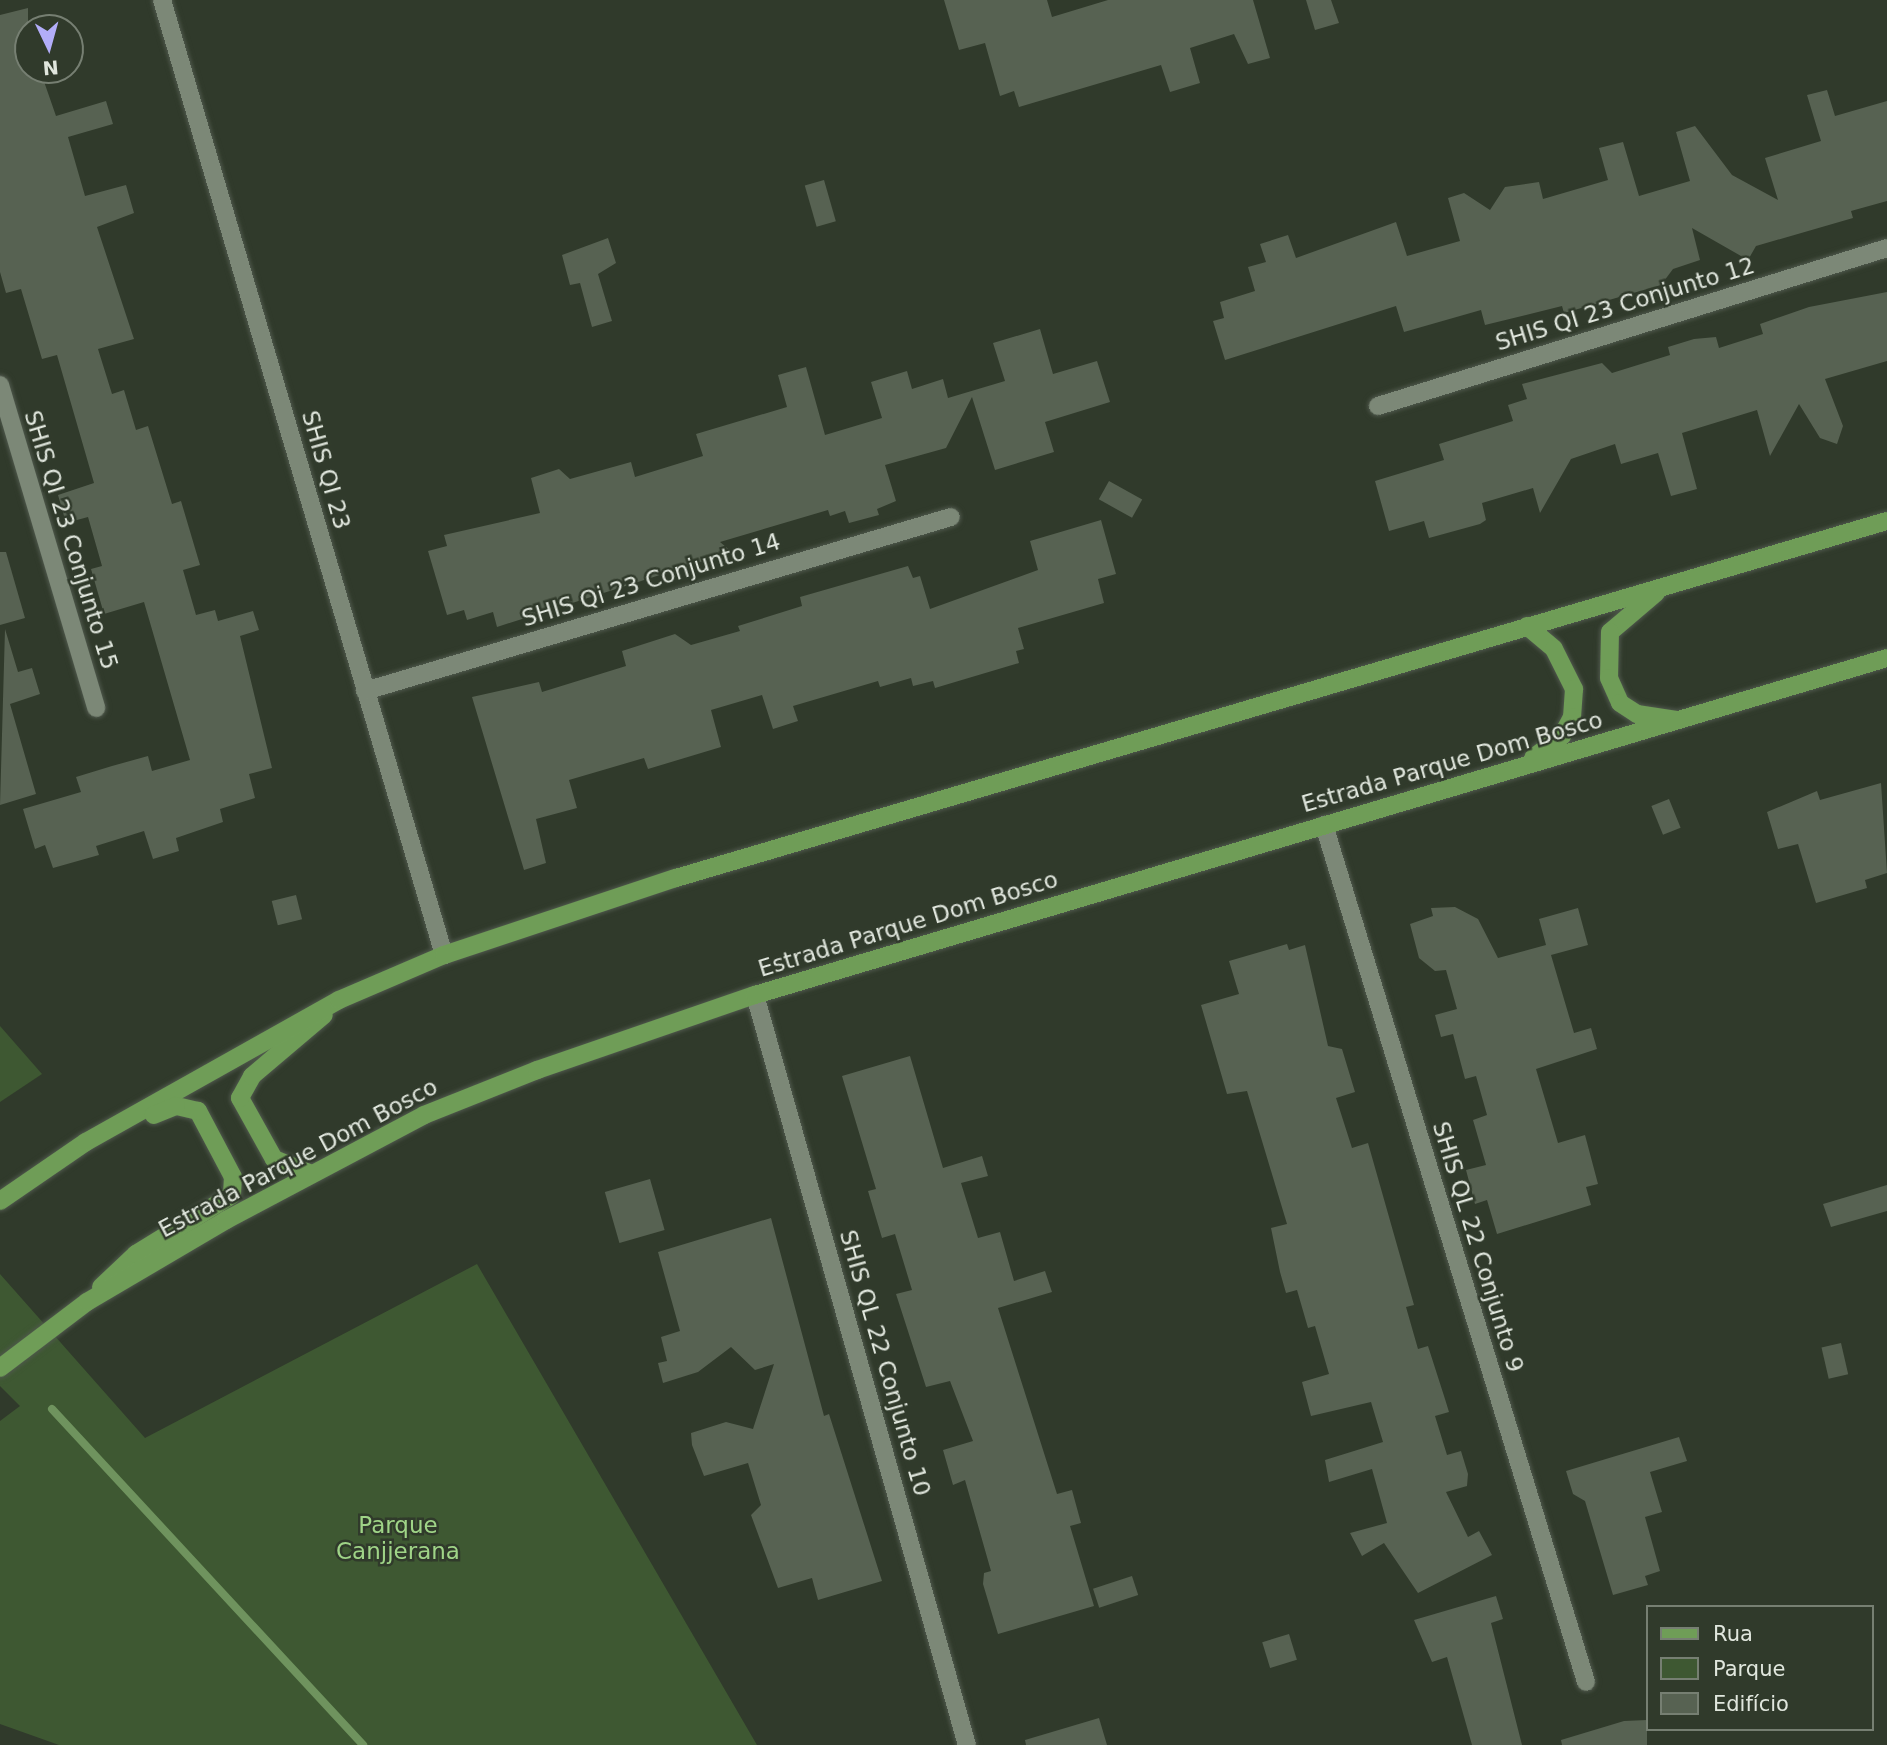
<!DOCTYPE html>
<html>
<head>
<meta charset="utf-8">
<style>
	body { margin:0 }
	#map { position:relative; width:1887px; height:1745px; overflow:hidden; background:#303a2b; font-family:"DejaVu Sans",sans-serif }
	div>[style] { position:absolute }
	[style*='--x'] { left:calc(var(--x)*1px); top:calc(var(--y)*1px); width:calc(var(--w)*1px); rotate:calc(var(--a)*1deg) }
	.green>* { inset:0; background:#3e5832 }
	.stream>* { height:8px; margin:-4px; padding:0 4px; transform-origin:4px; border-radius:4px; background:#6f935e }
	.building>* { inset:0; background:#576252; transform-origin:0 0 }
	.roads { filter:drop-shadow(0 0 2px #4f584c) drop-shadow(0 0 2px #4f584c) }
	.minor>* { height:18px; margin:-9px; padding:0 9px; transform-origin:9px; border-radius:9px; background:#7c8877 }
	.major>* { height:18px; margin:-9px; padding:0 9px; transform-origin:9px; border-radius:9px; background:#6f9d57 }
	span { translate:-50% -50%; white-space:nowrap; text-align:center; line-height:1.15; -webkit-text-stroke:5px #303a2b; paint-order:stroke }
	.street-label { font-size:23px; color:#e0e6dd }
	.park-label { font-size:23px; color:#9fd487 }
	.legend { position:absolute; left:1646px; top:1605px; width:228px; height:126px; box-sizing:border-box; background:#303a2b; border:2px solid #767f72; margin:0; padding:9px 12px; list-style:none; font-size:21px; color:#e0e6dd }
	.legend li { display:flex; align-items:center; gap:14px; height:35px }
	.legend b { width:35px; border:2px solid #767f72 }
	.north { position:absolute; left:14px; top:14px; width:70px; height:70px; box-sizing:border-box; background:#303a2b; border:2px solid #767f72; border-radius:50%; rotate:175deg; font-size:19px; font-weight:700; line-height:28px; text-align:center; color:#e0e6dd }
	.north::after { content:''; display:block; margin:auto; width:24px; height:32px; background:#b2adf9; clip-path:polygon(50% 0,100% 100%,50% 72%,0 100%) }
</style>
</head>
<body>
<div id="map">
	<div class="green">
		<div style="clip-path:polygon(0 1026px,42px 1074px,0 1102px)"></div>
		<div style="clip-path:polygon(477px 1264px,757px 1745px,59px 1745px,0 1724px,0 1421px,20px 1406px,0 1386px,0 1274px,145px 1438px)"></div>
	</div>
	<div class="stream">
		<div style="--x:52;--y:1409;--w:458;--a:47.2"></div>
	</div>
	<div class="building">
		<div style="clip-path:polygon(944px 0,1047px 0,1052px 17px,1108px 0,1253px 0,1270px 58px,1248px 64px,1234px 34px,1190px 48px,1200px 83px,1170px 92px,1161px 65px,1019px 107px,1014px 91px,1000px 96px,985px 43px,959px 50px)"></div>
		<div style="clip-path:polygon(1306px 0,1331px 0,1339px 23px,1315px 30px)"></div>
		<div style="clip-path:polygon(28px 8px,28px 70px,40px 70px,56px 116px,106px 101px,113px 124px,68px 137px,85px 196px,126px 185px,134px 213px,97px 227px,134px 339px,98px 349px,112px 394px,124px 390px,136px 430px,148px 426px,172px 504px,181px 501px,200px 565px,183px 570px,196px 615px,215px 610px,218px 621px,253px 611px,259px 630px,240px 636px,272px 768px,249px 774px,255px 798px,220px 809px,223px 822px,176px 838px,179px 851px,153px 859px,144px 831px,96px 846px,99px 855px,53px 868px,45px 845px,35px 849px,23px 809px,81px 792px,76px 777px,112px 766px,148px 756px,152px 771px,190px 760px,144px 602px,104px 614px,91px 569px,102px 566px,88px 517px,66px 523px,58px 495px,94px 483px,57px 355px,42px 359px,21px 289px,6px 293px,0 272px,0 15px)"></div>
		<div style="clip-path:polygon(1827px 90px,1835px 116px,1887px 101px,1887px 201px,1851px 211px,1853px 218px,1756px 246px,1748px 260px,1692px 228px,1700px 260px,1673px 269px,1661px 285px,1564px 313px,1562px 306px,1485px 325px,1481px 310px,1404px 332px,1396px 306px,1225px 360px,1213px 321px,1224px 318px,1220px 302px,1255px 291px,1248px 267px,1266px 262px,1260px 244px,1288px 235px,1296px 258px,1396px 222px,1407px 256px,1460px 241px,1448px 198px,1464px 193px,1490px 210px,1505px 187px,1539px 182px,1543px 199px,1608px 180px,1599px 148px,1623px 142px,1639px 196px,1690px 181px,1676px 132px,1695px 126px,1732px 175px,1778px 200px,1765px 158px,1821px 141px,1807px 95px)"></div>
		<div style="left:824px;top:180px;width:43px;height:20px;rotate:74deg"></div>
		<div style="clip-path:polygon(608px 238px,616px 263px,598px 274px,612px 321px,592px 327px,580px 283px,570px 285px,562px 255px)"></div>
		<div style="clip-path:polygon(1887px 292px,1887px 361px,1825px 379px,1843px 426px,1837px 444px,1820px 438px,1799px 404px,1770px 456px,1757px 410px,1682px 433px,1697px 489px,1671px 496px,1658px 453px,1621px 464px,1615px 444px,1571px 459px,1540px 513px,1533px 488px,1482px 503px,1486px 520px,1480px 524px,1429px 538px,1424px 521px,1389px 531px,1375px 481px,1444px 460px,1439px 444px,1513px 421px,1508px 405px,1527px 399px,1522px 384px,1602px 363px,1612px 373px,1670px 355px,1668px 347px,1694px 339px,1716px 337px,1719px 348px,1763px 334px,1760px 324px,1809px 307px)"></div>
		<div style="clip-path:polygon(1040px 329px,1053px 374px,1097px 361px,1110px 402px,1045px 422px,1054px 452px,995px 470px,972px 397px,946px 448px,885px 465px,896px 501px,877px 509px,879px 515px,849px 523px,845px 511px,830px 516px,828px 510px,720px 542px,732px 552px,497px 627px,493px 612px,467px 620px,464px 610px,447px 615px,428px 551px,447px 546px,444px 535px,540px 513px,531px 478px,559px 469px,570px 479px,631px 462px,635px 477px,703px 456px,696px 434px,787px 407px,778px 375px,806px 367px,825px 435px,882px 418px,871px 382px,907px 371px,912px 389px,943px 379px,948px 398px,1005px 381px,993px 343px)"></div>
		<div style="left:1109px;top:481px;width:38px;height:21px;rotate:29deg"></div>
		<div style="clip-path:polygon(1101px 520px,1116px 574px,1098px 579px,1104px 603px,1018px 628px,1024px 649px,1016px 651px,1019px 663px,935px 688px,933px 681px,913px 686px,911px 678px,880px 687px,878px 681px,793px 706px,798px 721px,773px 729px,762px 695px,711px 710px,721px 747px,648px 769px,644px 758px,569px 780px,577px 808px,536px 819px,546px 863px,524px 870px,472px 697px,539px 682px,542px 692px,626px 666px,622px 651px,675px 634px,691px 645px,740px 631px,738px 626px,802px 606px,800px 597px,908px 566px,913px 578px,920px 576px,930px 609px,1038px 570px,1030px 541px)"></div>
		<div style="clip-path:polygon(0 552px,6px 552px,25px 618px,0 625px)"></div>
		<div style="clip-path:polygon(5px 629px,18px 672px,32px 668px,40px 694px,10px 704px,36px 794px,0 805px)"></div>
		<div style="clip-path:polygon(1881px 783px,1887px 873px,1865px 880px,1867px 888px,1816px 903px,1798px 844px,1778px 849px,1767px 812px,1817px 791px,1820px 800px)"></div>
		<div style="left:1669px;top:799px;width:31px;height:19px;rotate:68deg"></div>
		<div style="left:296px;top:895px;width:25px;height:25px;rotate:76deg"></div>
		<div style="clip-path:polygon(1455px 907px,1478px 919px,1498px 958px,1546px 945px,1539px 919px,1578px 908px,1588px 945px,1551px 955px,1574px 1033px,1591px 1028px,1597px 1049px,1536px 1069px,1558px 1143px,1585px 1135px,1598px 1184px,1586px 1187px,1591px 1205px,1497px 1234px,1487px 1200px,1475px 1204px,1466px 1170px,1486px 1165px,1473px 1120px,1487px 1115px,1476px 1076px,1465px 1079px,1453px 1034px,1441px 1037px,1435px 1015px,1457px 1009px,1446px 970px,1435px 971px,1419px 958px,1410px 924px,1433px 916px,1431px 908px)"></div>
		<div style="clip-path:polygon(1287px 944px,1289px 950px,1305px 945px,1328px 1046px,1342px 1049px,1355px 1092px,1336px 1098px,1352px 1148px,1368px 1143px,1414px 1305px,1406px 1307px,1418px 1349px,1428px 1346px,1445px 1399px,1449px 1412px,1435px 1416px,1447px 1455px,1461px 1451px,1468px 1474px,1467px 1486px,1446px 1492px,1468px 1537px,1479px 1531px,1492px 1555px,1418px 1593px,1384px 1543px,1362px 1556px,1350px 1533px,1387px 1523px,1372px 1469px,1329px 1482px,1325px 1460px,1383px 1442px,1371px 1402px,1311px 1416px,1302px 1382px,1329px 1374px,1315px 1326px,1308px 1328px,1297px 1290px,1286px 1293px,1280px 1272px,1271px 1228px,1287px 1224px,1247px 1091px,1227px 1094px,1201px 1005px,1239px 994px,1229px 961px)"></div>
		<div style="clip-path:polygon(910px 1056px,943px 1168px,982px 1156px,988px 1176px,961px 1183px,978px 1238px,1000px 1232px,1014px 1281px,1045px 1271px,1052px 1292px,998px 1308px,1057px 1494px,1072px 1490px,1081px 1523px,1070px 1526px,1094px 1606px,998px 1634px,983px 1584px,984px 1573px,991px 1571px,965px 1480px,953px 1485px,943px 1450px,973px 1441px,950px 1381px,926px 1387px,896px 1294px,912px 1290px,895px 1234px,882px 1238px,868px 1191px,876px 1189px,842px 1076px)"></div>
		<div style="left:650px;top:1179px;width:53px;height:47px;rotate:74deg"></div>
		<div style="clip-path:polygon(1887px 1185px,1887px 1211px,1831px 1227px,1823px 1204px)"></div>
		<div style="clip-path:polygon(771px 1218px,824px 1416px,829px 1414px,882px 1581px,818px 1600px,812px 1578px,778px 1588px,751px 1515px,761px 1505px,748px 1463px,704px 1476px,692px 1445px,691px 1433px,726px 1422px,753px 1429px,774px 1364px,755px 1370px,731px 1347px,698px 1372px,663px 1383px,658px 1363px,667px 1361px,661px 1337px,680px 1331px,658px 1252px)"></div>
		<div style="left:1841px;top:1343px;width:32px;height:20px;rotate:77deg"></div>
		<div style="clip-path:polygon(1679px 1437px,1687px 1461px,1650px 1472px,1662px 1512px,1645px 1517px,1660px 1571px,1645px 1576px,1648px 1585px,1613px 1595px,1585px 1501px,1573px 1494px,1566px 1471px)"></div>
		<div style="left:1132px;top:1576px;width:20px;height:41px;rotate:72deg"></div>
		<div style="clip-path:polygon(1496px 1596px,1503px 1619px,1491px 1623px,1522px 1745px,1472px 1745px,1447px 1657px,1432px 1662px,1414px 1620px)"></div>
		<div style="left:1289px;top:1634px;width:27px;height:28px;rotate:73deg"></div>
		<div style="clip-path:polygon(1099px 1718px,1107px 1745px,1026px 1745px,1025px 1740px)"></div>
		<div style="clip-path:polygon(1647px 1720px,1647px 1745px,1562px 1745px,1561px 1740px,1624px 1721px)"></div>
	</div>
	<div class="roads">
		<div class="minor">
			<div style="--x:162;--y:0;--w:996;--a:73.55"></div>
			<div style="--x:0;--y:385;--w:337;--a:73.4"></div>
			<div style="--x:1378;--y:406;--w:533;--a:-17.24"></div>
			<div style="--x:365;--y:691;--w:611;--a:-16.54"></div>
			<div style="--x:1324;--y:825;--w:896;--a:73"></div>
			<div style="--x:755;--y:995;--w:779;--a:74.22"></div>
		</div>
		<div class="major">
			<div style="--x:1656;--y:593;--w:60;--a:139.7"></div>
			<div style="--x:1610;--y:632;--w:46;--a:91.2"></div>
			<div style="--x:1609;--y:678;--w:27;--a:66"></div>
			<div style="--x:1620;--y:703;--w:20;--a:33"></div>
			<div style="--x:1637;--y:714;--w:40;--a:8.5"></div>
			<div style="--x:1527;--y:626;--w:35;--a:40"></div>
			<div style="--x:1554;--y:649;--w:45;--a:63.4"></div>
			<div style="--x:1574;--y:689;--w:28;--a:94"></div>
			<div style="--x:1572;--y:717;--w:21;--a:118"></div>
			<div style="--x:1562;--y:736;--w:36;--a:143"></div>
			<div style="--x:312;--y:1174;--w:41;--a:-158.5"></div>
			<div style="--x:274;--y:1159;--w:70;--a:-119.1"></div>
			<div style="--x:240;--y:1098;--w:25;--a:-61"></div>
			<div style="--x:252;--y:1076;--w:94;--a:-40.3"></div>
			<div style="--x:0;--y:1201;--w:104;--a:-34.5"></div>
			<div style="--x:86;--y:1142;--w:290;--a:-29.3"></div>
			<div style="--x:339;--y:1000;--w:114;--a:-23.2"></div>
			<div style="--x:444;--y:955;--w:244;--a:-18.4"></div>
			<div style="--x:676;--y:878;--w:1263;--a:-16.43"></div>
			<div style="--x:101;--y:1287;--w:48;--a:-43.3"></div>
			<div style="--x:136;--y:1254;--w:113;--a:-31.6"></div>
			<div style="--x:232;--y:1195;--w:18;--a:-87"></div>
			<div style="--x:233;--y:1177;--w:75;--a:-117.9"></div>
			<div style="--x:198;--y:1111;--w:23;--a:-167"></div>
			<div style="--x:176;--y:1106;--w:24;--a:158"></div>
			<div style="--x:0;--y:1368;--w:109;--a:-37.2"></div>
			<div style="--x:87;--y:1302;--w:161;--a:-30.5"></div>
			<div style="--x:226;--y:1220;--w:224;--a:-27.9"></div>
			<div style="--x:424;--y:1115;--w:122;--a:-21.7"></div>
			<div style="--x:537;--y:1070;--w:231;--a:-19"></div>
			<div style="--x:755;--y:995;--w:1181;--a:-16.58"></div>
		</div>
	</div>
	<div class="street-label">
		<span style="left:1625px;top:304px;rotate:-17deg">SHIS QI 23 Conjunto 12</span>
		<span style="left:326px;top:470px;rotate:74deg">SHIS QI 23</span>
		<span style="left:71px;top:540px;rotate:73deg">SHIS QI 23 Conjunto 15</span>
		<span style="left:651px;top:580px;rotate:-17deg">SHIS Qi 23 Conjunto 14</span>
		<span style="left:1452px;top:762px;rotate:-16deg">Estrada Parque Dom Bosco</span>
		<span style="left:908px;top:924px;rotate:-17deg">Estrada Parque Dom Bosco</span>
		<span style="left:298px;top:1158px;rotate:-28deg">Estrada Parque Dom Bosco</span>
		<span style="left:1478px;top:1247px;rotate:73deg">SHIS QL 22 Conjunto 9</span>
		<span style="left:885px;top:1363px;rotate:74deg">SHIS QL 22 Conjunto 10</span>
	</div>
	<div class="park-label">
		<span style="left:398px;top:1538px">Parque<br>Canjjerana</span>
	</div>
	<ul class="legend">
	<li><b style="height:9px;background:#6f9d57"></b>Rua</li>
	<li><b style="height:19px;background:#3e5832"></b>Parque</li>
	<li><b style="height:19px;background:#576252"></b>Edifício</li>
	</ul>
	<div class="north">N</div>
</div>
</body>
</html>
